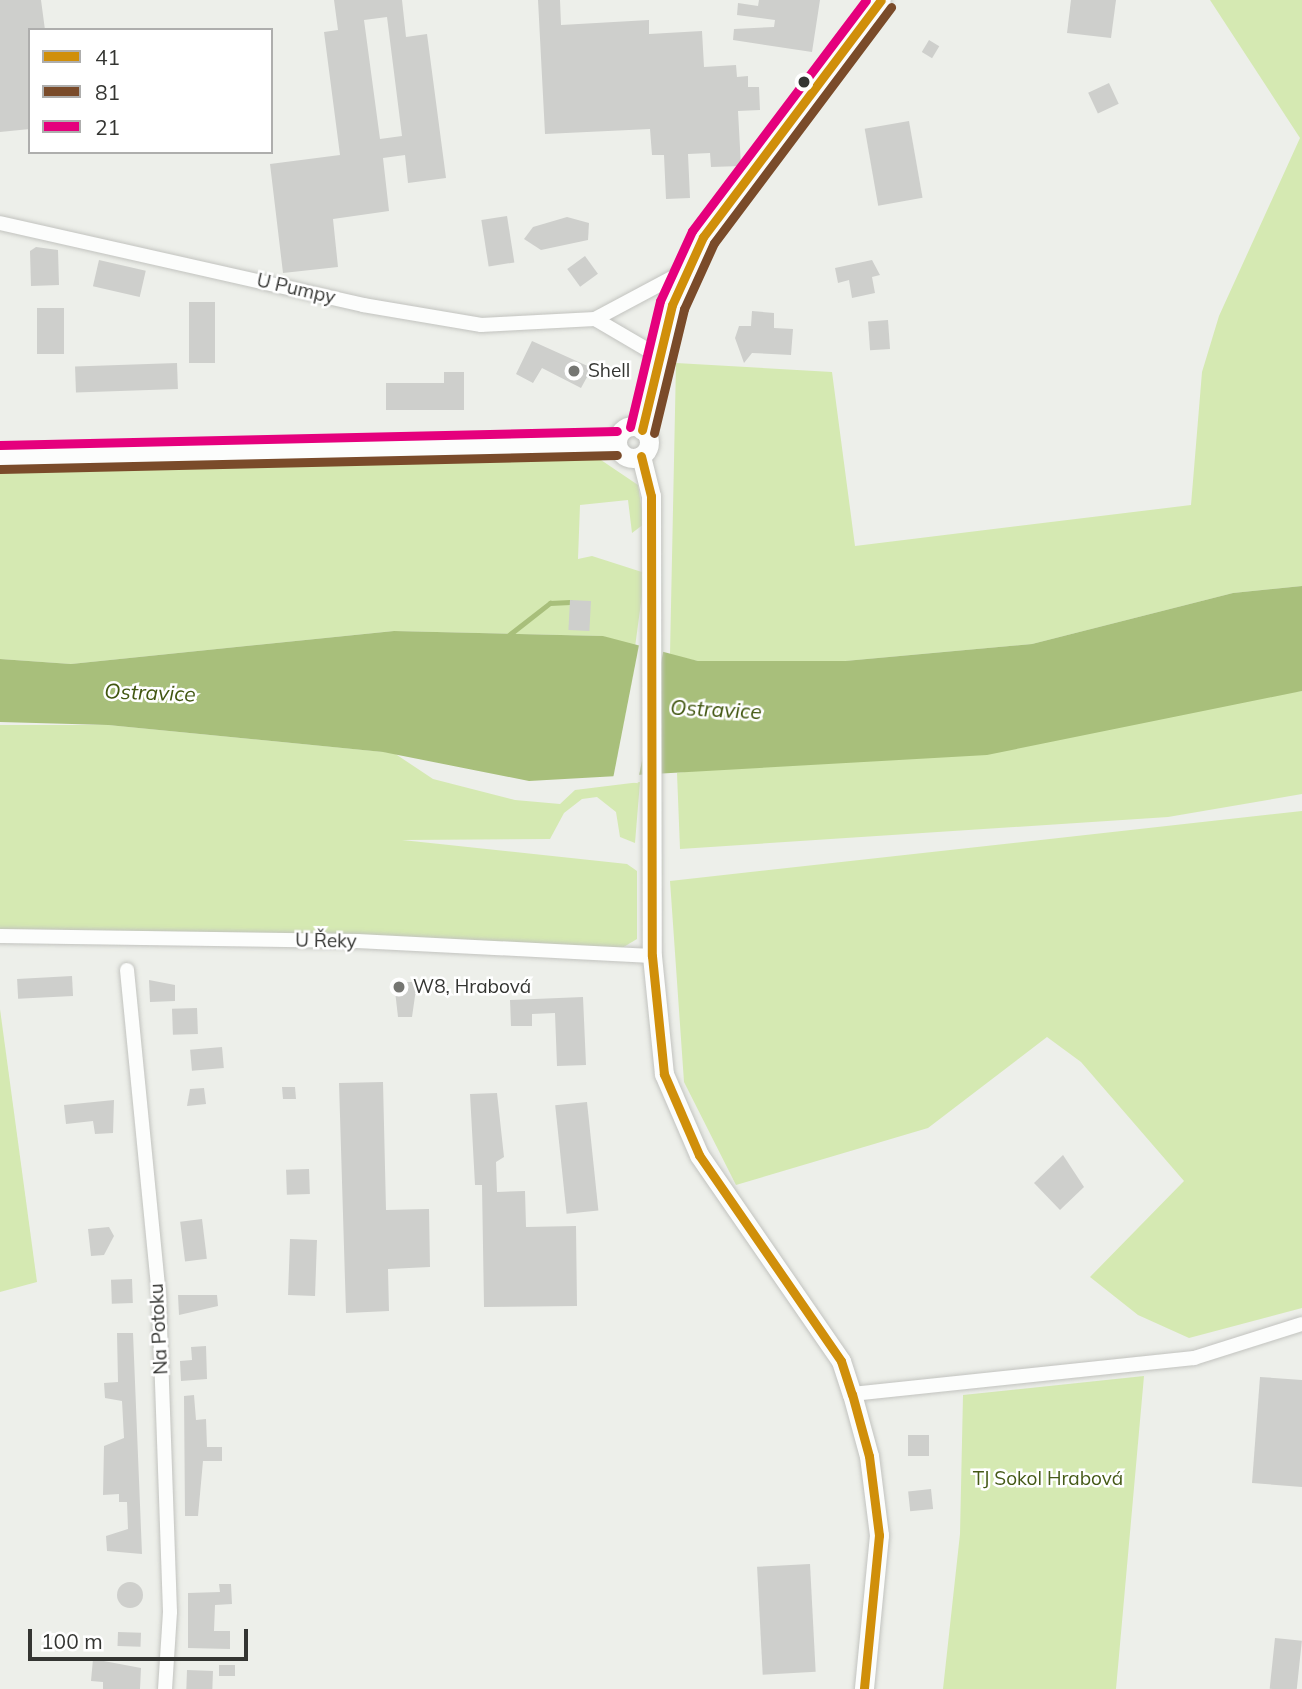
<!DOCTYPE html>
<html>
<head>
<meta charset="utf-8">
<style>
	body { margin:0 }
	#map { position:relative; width:1302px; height:1689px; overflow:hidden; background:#edefea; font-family:Mulish,sans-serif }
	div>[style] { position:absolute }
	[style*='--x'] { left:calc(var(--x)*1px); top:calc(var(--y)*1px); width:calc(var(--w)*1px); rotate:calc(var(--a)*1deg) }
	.green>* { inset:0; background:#d5e9b2 }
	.water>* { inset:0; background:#a8bf7b }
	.pier>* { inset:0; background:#edefea; transform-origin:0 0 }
	.stream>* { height:4.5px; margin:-2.25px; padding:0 2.25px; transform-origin:2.25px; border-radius:2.25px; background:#a8bf7b }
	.building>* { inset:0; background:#cecfcc; transform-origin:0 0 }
	.round { border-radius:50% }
	.roads { filter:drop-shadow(0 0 2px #c2c3bf) drop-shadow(0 0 2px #c2c3bf) }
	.street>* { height:14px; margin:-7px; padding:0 7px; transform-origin:7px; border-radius:7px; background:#fcfdfc }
	.secondary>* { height:19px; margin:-9.5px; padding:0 9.5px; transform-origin:9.5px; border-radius:9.5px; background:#fcfdfc }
	.secondary>.ring { margin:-9.5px; padding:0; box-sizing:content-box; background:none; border:19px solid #fcfdfc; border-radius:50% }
	.bus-1>* { height:9px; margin:-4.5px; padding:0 4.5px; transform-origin:4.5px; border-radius:4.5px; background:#d08f0a }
	.bus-2>* { height:9px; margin:-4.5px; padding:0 4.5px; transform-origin:4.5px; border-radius:4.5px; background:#7a4b2a }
	.bus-3>* { height:9px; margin:-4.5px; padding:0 4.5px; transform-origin:4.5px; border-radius:4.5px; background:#e5007d }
	.dots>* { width:19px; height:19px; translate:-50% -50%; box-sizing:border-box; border:4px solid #fff; border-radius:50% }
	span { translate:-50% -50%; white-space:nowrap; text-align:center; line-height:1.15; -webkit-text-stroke:5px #fff; paint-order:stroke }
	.street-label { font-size:19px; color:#343532 }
	.poi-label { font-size:19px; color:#343532 }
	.left { translate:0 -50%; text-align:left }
	.park-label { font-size:19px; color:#455a17 }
	.water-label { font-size:21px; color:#415610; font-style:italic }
	.legend { position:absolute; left:28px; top:28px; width:245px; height:126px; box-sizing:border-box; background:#fff; border:2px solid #aeaead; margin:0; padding:9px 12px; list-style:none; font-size:21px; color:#343532 }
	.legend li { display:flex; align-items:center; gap:14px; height:35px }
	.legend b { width:35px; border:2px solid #aeaead }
	.scale { position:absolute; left:28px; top:1629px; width:220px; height:32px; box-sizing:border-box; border:4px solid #343532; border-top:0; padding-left:9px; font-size:21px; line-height:24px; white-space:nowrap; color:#343532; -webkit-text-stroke:5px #fff; paint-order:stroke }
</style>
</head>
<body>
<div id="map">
	<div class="green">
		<div style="clip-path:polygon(1210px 0,1302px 0,1302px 586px,1233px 593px,1032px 644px,845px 661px,698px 661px,670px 655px,676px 363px,832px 372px,855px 546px,1191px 505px,1202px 372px,1219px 316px,1300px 138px)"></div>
		<div style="clip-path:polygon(598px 458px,638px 485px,644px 524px,632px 533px,628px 500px,580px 505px,578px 559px,592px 556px,645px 573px,635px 647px,602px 636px,394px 631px,71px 664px,0 659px,0 472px)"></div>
		<div style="clip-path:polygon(1302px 691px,1302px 794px,1168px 817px,680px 849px,677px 773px)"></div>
		<div style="clip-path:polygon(0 725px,108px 725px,394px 753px,433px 779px,515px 800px,560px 804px,575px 790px,640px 782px,635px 843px,620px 837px,616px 812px,597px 797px,582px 799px,564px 813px,550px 839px,402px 840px,627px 864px,637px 871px,637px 939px,622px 948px,0 936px)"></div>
		<div style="clip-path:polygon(1302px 811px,1302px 1308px,1189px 1338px,1138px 1315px,1090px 1277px,1184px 1181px,1081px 1062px,1047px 1037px,928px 1128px,736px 1185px,684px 1082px,670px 881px)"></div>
		<div style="clip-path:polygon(0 1009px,37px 1282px,0 1292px)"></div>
		<div style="clip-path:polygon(1144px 1376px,1116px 1689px,943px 1689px,960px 1534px,963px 1395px)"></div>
	</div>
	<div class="water">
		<div style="clip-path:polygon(1302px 586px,1302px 691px,987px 755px,529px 781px,383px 752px,108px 725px,0 722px,0 659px,71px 664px,394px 631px,603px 636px,698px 661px,845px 661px,1032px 644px,1233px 593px)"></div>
	</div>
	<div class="pier">
		<div style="left:639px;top:645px;width:25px;height:136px;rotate:11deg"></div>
	</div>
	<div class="stream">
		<div style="--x:509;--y:635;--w:52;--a:-38"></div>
		<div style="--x:550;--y:603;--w:20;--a:-3"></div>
	</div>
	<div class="building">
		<div style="clip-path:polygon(0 0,41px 0,45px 30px,30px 30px,30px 129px,0 132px)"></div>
		<div style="clip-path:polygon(evenodd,334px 0,402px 0,406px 37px,427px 34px,446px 178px,408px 183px,405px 155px,383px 158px,389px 211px,333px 219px,338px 267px,283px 273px,270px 164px,340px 155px,324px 32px,338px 30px,334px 0,387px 17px,402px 136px,380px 139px,364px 20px,387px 17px)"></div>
		<div style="clip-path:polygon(538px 0,560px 0,561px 25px,649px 20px,649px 34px,702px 31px,704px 67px,736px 65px,737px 77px,748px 76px,748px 87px,759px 87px,760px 110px,738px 111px,741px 166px,711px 167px,710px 153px,688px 154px,690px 198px,666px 199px,664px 155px,652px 155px,650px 129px,545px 134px)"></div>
		<div style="clip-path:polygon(759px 0,820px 0,812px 52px,733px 40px,734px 29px,774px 27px,775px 20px,737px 15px,738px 3px,758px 6px)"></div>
		<div style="clip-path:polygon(1071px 0,1116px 0,1111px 38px,1067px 33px)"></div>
		<div style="left:929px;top:40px;width:12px;height:14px;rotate:31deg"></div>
		<div style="left:1109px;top:83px;width:23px;height:23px;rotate:65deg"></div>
		<div style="left:909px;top:121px;width:78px;height:45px;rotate:80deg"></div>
		<div style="left:507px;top:216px;width:47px;height:26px;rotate:81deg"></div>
		<div style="clip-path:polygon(567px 217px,589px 223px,588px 240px,541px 250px,524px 239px,533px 227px)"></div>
		<div style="clip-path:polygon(36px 247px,58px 250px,59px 285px,31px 286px,30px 251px)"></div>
		<div style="left:585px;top:256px;width:22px;height:22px;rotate:54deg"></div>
		<div style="left:99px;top:260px;width:48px;height:27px;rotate:13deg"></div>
		<div style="clip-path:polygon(872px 260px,880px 275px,872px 277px,875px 293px,852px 298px,849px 280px,838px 283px,835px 268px)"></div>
		<div style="left:189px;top:302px;width:26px;height:61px"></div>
		<div style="left:64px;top:308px;width:46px;height:27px;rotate:90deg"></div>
		<div style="clip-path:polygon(752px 311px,774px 313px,774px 328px,793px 329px,791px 355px,752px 353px,744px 363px,735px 338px,739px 326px,751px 326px)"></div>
		<div style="left:888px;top:320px;width:29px;height:20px;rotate:86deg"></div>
		<div style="clip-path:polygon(532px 341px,592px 368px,581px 388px,542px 368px,533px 383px,516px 374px)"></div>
		<div style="left:177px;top:363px;width:26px;height:102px;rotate:88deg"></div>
		<div style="clip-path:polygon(444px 372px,464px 372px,464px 410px,386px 410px,386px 383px,444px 383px)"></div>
		<div style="left:570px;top:600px;width:21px;height:30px;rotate:3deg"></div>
		<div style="left:72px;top:976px;width:20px;height:55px;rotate:87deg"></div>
		<div style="clip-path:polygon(149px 980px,175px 985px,175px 1001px,150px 1002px)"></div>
		<div style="clip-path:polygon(394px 982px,417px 982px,412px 1017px,398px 1017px)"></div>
		<div style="clip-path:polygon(583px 997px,586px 1065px,557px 1066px,555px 1013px,532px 1014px,532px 1026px,511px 1026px,510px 1000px)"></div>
		<div style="left:197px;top:1008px;width:26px;height:25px;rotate:88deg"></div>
		<div style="left:222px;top:1047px;width:21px;height:32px;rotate:85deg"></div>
		<div style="clip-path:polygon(383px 1082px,386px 1210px,429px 1209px,430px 1267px,388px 1269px,389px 1311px,346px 1313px,339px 1083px)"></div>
		<div style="clip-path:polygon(282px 1087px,295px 1087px,296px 1099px,283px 1099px)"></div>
		<div style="clip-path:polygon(204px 1088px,206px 1104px,187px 1106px,190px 1089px)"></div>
		<div style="clip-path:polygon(497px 1093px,504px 1157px,496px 1162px,497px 1192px,525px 1191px,526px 1227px,576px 1226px,577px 1306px,484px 1307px,482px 1185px,475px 1185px,470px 1094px)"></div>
		<div style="clip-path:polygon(114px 1100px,113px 1133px,95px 1134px,93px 1121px,66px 1124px,64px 1105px)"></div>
		<div style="left:587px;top:1102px;width:109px;height:32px;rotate:84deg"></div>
		<div style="clip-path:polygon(1063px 1155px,1084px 1187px,1060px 1210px,1034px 1183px)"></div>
		<div style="left:309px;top:1169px;width:25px;height:23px;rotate:88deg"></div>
		<div style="left:202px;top:1219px;width:40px;height:22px;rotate:83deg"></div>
		<div style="clip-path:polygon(109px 1227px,114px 1236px,104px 1255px,91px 1256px,88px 1229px)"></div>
		<div style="left:290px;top:1239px;width:27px;height:56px;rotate:2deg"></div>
		<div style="left:132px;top:1279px;width:24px;height:21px;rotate:88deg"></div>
		<div style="clip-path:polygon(178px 1295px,217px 1295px,218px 1306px,179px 1315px)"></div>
		<div style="clip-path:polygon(117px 1333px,133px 1333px,142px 1554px,107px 1551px,106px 1536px,128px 1529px,127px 1502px,119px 1502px,119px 1494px,103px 1495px,104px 1446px,124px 1438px,122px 1401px,105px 1398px,104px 1383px,118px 1382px)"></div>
		<div style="clip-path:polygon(206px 1346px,207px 1379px,181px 1381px,180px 1361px,192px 1360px,191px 1347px)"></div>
		<div style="clip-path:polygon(1260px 1377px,1302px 1380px,1302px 1487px,1252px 1483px)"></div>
		<div style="clip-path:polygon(194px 1395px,196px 1420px,206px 1419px,207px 1447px,222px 1447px,222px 1461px,203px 1461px,198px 1516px,185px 1516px,184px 1396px)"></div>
		<div style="left:908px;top:1435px;width:21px;height:21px"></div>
		<div style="left:931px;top:1489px;width:20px;height:23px;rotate:84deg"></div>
		<div style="left:810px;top:1564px;width:108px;height:53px;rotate:87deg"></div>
		<div class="round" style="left:117px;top:1582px;width:26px;height:26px"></div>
		<div style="clip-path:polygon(219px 1584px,231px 1584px,232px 1604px,215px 1605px,214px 1631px,230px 1631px,230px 1649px,188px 1648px,188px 1593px,220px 1592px)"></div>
		<div style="left:118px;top:1632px;width:23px;height:14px;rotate:2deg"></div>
		<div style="left:1275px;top:1638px;width:27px;height:51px;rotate:6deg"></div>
		<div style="clip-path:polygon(93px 1659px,141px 1668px,140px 1689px,103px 1689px,103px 1682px,91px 1681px)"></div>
		<div style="left:219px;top:1665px;width:16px;height:11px"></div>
		<div style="left:187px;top:1670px;width:26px;height:19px;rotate:2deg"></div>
	</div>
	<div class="roads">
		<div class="street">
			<div style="--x:0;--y:223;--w:372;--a:12.7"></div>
			<div style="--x:363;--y:305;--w:120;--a:9.6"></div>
			<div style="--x:481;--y:325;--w:114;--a:-3"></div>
			<div style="--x:595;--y:319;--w:75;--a:30.3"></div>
			<div style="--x:595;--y:319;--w:102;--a:-28.1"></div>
			<div style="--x:0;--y:936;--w:357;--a:0.8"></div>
			<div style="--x:357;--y:941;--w:295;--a:2.9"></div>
			<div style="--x:127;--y:970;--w:329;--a:84.4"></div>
			<div style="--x:159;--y:1297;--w:315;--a:88"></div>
			<div style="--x:170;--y:1612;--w:77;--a:93.7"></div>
			<div style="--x:852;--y:1394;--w:344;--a:-6"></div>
			<div style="--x:1194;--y:1358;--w:113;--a:-17.5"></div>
		</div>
		<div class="secondary">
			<div class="ring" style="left:617px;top:426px;width:13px;height:13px"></div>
			<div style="--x:642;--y:430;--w:129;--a:-76.5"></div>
			<div style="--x:672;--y:305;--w:75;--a:-65.5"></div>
			<div style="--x:703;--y:237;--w:296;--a:-53.1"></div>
			<div style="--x:641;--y:456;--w:41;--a:76"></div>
			<div style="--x:651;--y:496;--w:460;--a:89.9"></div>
			<div style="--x:652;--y:956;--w:119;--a:84.2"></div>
			<div style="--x:664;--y:1074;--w:88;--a:66.6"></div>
			<div style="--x:699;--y:1155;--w:250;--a:55.4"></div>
			<div style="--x:841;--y:1361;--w:35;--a:72"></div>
			<div style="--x:852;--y:1394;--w:64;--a:74.7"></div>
			<div style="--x:869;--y:1456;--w:80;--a:82.8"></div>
			<div style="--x:879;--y:1535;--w:155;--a:95.6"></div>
			<div style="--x:0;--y:457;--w:617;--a:-1.3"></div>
		</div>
	</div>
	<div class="bus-1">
		<div style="--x:642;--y:430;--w:129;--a:-76.5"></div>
		<div style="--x:672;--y:305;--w:75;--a:-65.5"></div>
		<div style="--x:703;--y:237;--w:296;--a:-53.1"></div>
		<div style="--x:641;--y:456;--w:41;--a:76"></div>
		<div style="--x:651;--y:496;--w:460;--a:89.9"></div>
		<div style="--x:652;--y:956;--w:119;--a:84.2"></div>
		<div style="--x:664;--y:1074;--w:88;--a:66.6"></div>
		<div style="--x:699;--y:1155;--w:250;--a:55.4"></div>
		<div style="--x:841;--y:1361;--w:35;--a:72"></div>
		<div style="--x:852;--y:1394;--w:64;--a:74.7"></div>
		<div style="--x:869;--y:1456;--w:80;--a:82.8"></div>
		<div style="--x:879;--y:1535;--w:155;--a:95.6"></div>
	</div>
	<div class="bus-2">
		<div style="--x:654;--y:433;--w:128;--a:-76.4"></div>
		<div style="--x:684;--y:309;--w:72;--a:-65.6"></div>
		<div style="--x:714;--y:243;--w:295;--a:-53.1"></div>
		<div style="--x:0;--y:469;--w:617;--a:-1.3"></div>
	</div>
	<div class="bus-3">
		<div style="--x:630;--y:427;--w:130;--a:-76.6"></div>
		<div style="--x:660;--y:301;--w:77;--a:-65.4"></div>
		<div style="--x:692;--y:231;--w:289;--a:-53"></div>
		<div style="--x:0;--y:445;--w:617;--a:-1.3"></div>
	</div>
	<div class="dots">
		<div style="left:804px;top:82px;background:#343532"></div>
		<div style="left:574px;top:371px;background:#757672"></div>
		<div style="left:399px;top:987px;background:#757672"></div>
	</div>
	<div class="street-label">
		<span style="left:296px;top:289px;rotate:13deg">U Pumpy</span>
		<span style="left:326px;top:941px;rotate:1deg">U Řeky</span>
		<span style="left:159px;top:1329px;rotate:-93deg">Na Potoku</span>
	</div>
	<div class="poi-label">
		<span class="left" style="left:588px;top:371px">Shell</span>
		<span class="left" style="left:413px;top:987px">W8, Hrabová</span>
	</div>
	<div class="park-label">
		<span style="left:1048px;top:1479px">TJ Sokol Hrabová</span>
	</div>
	<div class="water-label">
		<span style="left:150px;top:692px;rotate:2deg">Ostravice</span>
		<span style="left:716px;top:709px;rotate:3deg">Ostravice</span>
	</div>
	<ul class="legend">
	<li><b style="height:9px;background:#d08f0a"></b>41</li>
	<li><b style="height:9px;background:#7a4b2a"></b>81</li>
	<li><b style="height:9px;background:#e5007d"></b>21</li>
	</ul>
	<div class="scale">100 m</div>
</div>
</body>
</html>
